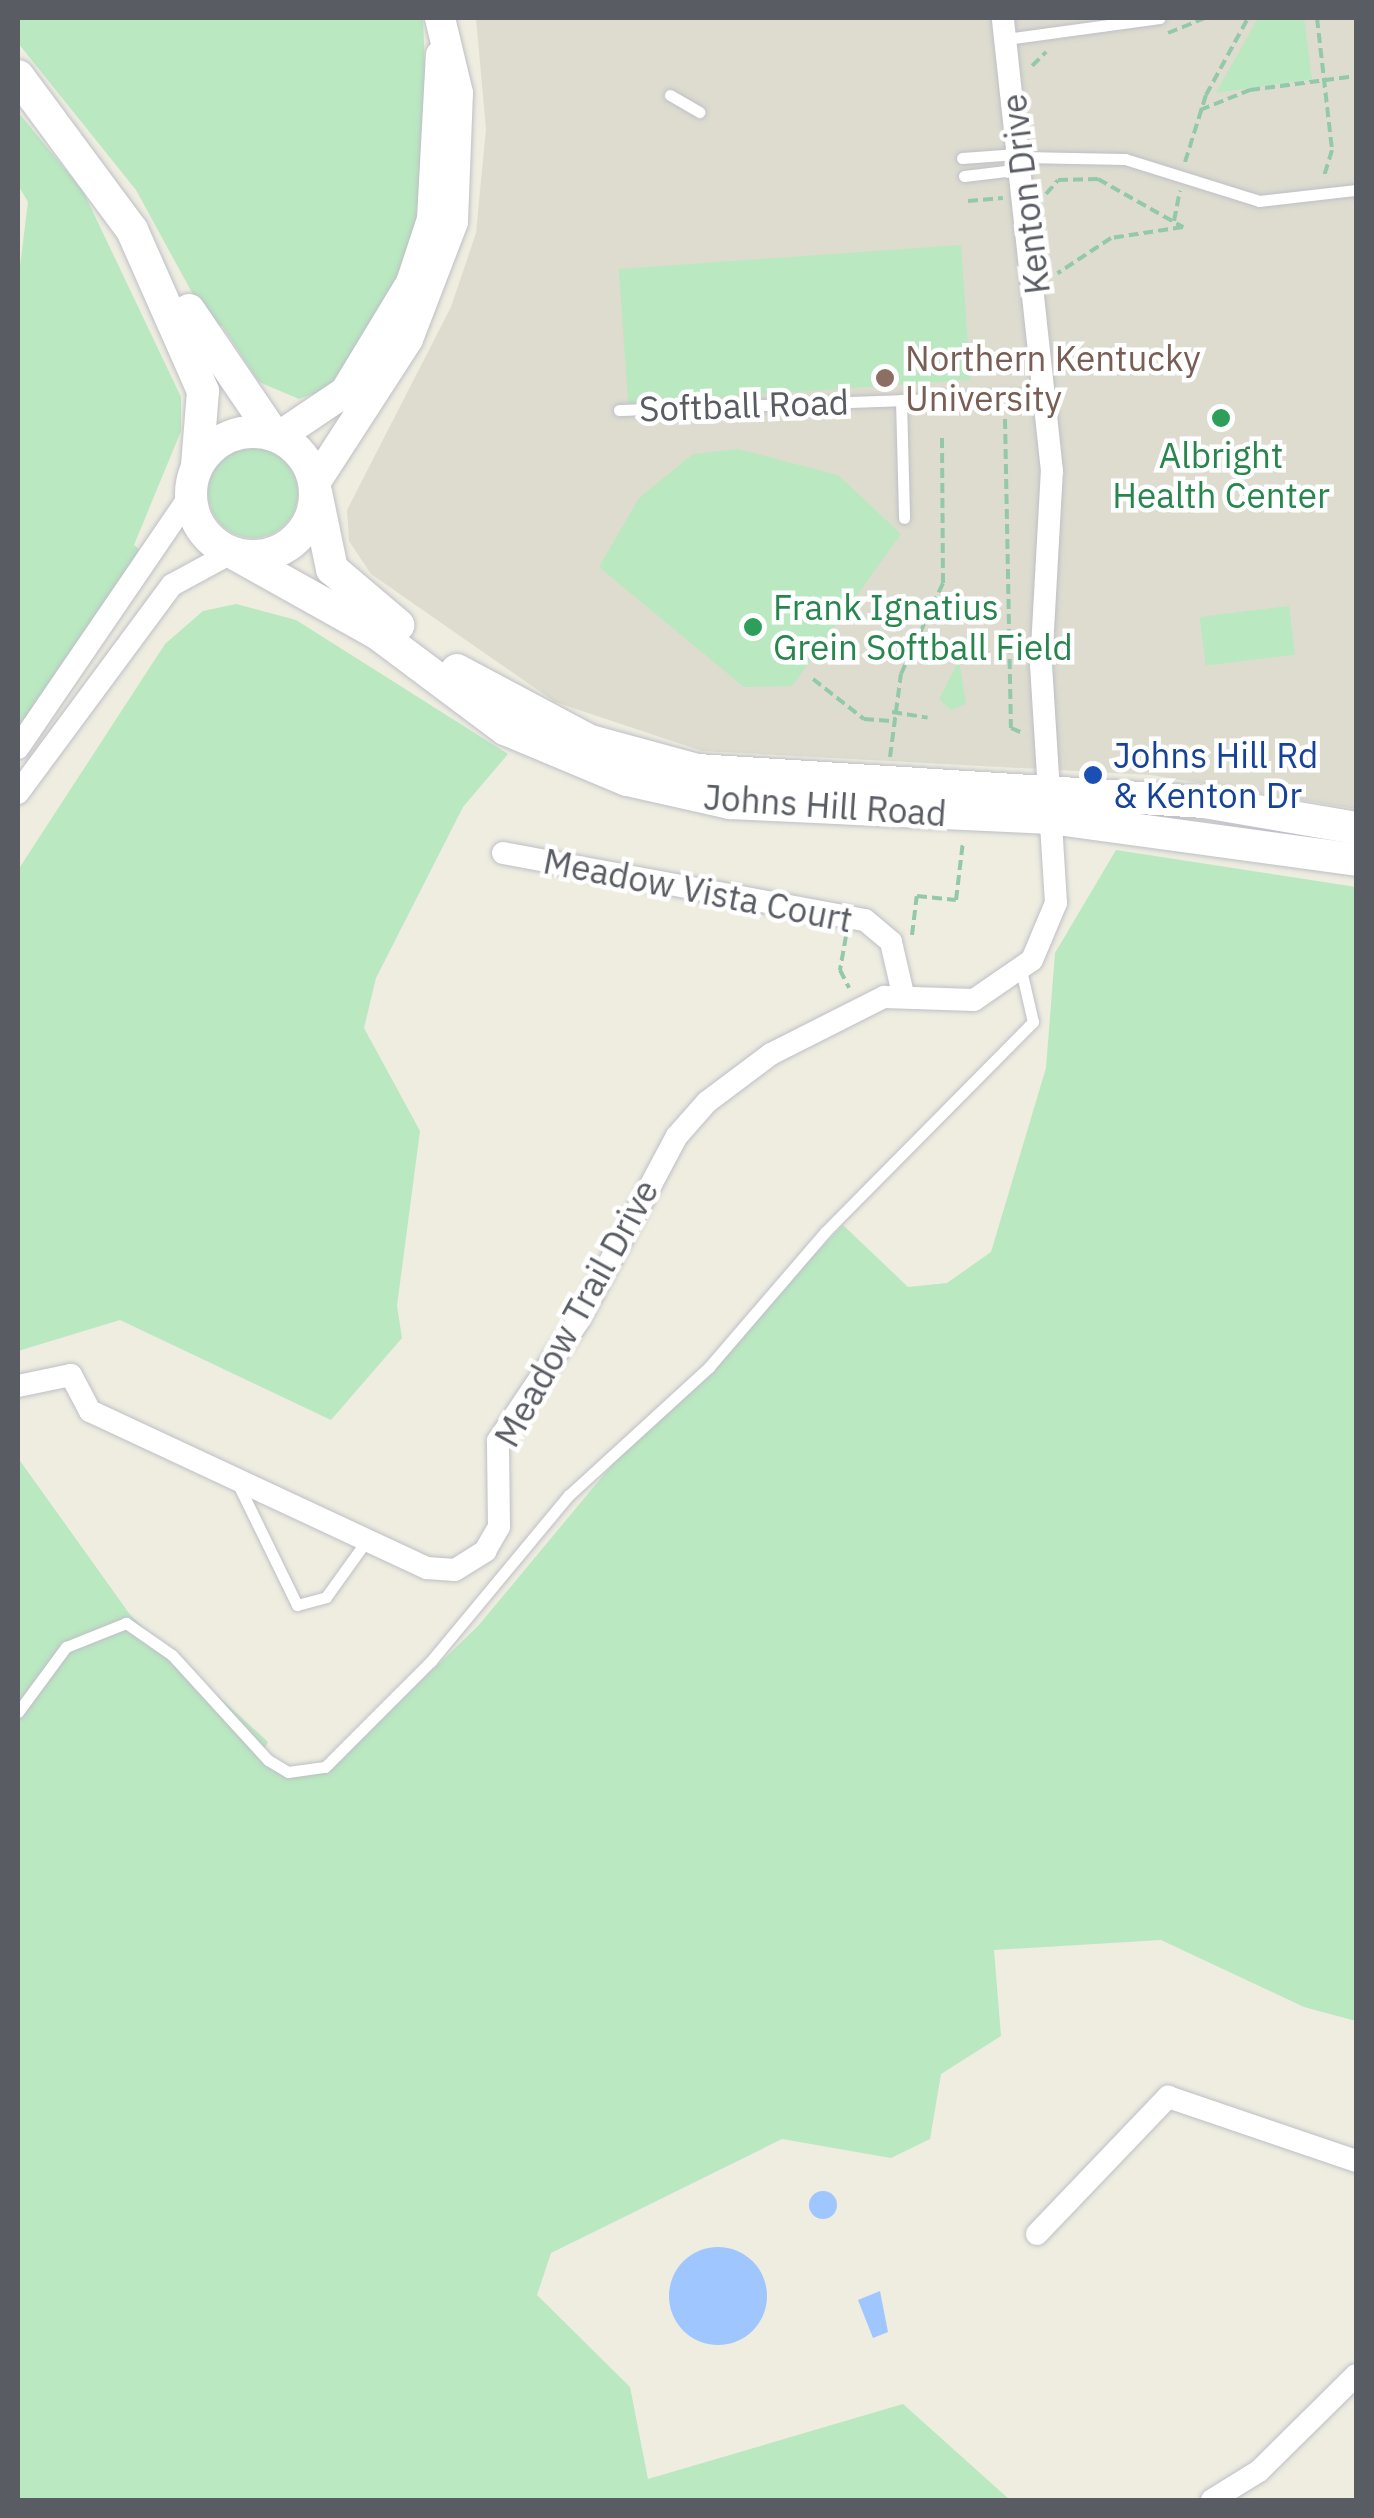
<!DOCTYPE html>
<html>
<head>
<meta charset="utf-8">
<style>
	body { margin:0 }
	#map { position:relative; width:1374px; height:2518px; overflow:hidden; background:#eeede0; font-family:"IBM Plex Sans",sans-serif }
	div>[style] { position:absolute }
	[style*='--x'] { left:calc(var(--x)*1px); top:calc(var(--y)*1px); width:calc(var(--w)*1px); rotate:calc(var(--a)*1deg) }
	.education>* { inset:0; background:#dddccf }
	.green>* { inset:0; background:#bae8c1; transform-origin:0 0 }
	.round { border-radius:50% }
	.water>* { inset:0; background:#9fc6ff }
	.path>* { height:4px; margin-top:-2px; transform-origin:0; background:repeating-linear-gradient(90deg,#93c9aa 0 10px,transparent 0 15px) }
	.roads { filter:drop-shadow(0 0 2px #bebfc6) drop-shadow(0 0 2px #bebfc6) }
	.service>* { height:11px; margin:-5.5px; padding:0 5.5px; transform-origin:5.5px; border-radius:5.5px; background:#fff }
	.minor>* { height:22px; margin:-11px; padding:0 11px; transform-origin:11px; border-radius:11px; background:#fff }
	.tertiary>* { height:30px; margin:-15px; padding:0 15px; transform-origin:15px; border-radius:15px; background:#fff }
	.secondary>* { height:32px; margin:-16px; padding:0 16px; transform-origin:16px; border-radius:16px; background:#fff }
	.secondary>.ring { margin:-16px; padding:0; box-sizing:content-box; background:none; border:32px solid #fff; border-radius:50% }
	.dots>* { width:28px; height:28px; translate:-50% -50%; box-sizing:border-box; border:5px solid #fff; border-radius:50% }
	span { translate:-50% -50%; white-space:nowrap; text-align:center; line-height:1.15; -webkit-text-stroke:9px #fff; paint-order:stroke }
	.street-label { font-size:35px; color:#595c63 }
	.education-label { font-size:35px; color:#785e54 }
	.left { translate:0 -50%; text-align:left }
	.leisure-label { font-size:35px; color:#27864d }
	.transit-label { font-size:35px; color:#164399 }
	.frame { position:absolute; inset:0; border:20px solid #595c63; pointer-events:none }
</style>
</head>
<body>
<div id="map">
	<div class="education">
		<div style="clip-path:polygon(476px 18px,1356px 18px,1356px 809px,1151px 775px,702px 751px,555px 702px,371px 574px,349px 541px,347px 510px,451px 307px,476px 233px,486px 129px)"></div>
	</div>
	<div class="green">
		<div style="clip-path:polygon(18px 18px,423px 18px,429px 171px,415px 242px,382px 327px,339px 385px,299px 399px,259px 382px,222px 326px,207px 320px,136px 190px,18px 43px)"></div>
		<div style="clip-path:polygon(1258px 18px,1304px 18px,1312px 79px,1216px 93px)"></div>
		<div style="clip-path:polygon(18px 112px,83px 191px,181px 397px,181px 431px,134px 545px,141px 551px,18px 736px,18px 282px,28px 202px,18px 185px)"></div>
		<div style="left:961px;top:245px;width:135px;height:343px;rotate:86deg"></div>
		<div class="round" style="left:208px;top:448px;width:90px;height:90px"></div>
		<div style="clip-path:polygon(738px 449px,838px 475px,901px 534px,792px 686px,744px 687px,599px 567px,639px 498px,693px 454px)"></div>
		<div style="clip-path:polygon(236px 604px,296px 620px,508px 754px,463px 807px,376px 978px,364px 1028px,420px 1131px,397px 1306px,402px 1338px,331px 1420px,120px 1320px,18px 1351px,18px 870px,165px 644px,203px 611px)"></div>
		<div style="left:1289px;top:606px;width:49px;height:90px;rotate:83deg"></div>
		<div style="clip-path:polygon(959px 660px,966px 704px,951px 710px,939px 699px)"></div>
		<div style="clip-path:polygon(1116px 850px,1356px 887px,1356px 2021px,1304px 2007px,1161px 1940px,994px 1950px,1001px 2036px,941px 2074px,930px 2139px,891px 2158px,782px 2139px,551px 2253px,537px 2295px,630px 2387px,648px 2479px,903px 2404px,1010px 2500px,18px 2500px,18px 1458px,131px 1616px,268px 1742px,259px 1759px,282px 1773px,329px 1770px,478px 1626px,631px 1442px,843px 1225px,908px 1287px,947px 1283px,991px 1252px,1046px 1068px,1055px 953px)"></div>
	</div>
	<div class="water">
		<div class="round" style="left:809px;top:2191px;width:28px;height:28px"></div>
		<div class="round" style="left:669px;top:2247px;width:98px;height:98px"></div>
		<div style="clip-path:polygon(880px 2291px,888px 2332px,873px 2338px,858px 2300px)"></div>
	</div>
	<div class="path">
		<div style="--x:1317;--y:18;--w:133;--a:83.5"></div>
		<div style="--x:1332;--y:150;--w:27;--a:107"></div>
		<div style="--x:1168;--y:33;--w:40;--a:-22"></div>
		<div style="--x:1032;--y:66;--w:20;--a:-45"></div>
		<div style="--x:1200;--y:110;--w:54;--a:-21.8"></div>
		<div style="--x:1250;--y:90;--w:107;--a:-7.5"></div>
		<div style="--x:1185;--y:162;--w:70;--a:-72.6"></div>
		<div style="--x:1206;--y:95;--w:88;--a:-61.4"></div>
		<div style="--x:1046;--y:194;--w:18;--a:-49"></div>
		<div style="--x:1058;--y:180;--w:40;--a:-1.4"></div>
		<div style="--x:1098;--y:179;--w:98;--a:29.5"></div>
		<div style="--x:1183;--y:227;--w:73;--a:171.3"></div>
		<div style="--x:1111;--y:238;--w:64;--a:146.6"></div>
		<div style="--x:968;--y:201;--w:35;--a:-5"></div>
		<div style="--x:1174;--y:221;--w:31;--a:-79"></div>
		<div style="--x:1005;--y:419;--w:309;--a:88.9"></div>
		<div style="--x:1011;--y:728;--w:13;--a:23"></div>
		<div style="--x:813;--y:679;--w:65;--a:38.1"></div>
		<div style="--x:864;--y:719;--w:27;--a:4"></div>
		<div style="--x:892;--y:712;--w:36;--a:9"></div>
		<div style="--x:890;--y:757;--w:84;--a:-82.5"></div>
		<div style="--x:901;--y:674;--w:100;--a:-65.2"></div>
		<div style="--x:943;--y:583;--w:148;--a:-90.4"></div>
		<div style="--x:912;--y:935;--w:39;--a:-83"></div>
		<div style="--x:917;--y:896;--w:39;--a:6"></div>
		<div style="--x:956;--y:900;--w:59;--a:-83.2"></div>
		<div style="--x:846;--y:936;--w:35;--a:100"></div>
		<div style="--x:840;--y:970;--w:20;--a:63"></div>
	</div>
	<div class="roads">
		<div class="service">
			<div style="--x:1006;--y:39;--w:155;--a:-7.8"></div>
			<div style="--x:670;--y:95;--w:34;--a:30"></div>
			<div style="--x:1022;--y:157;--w:103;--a:1.1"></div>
			<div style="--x:1125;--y:159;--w:140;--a:17.4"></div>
			<div style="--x:1259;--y:201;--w:98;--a:-6.5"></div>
			<div style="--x:962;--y:158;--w:55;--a:-4.2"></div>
			<div style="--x:964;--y:176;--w:59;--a:-6.8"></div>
			<div style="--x:901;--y:400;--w:118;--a:88.5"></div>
			<div style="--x:619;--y:410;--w:426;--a:-2"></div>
			<div style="--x:237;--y:1482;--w:137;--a:64"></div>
			<div style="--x:297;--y:1605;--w:30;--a:-15"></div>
			<div style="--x:326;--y:1597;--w:70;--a:-54.3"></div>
			<div style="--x:18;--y:1712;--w:81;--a:-53.6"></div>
			<div style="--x:66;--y:1647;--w:65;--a:-21.8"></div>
			<div style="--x:126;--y:1623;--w:56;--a:34.8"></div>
			<div style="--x:172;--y:1655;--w:142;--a:47.6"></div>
			<div style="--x:268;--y:1760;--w:23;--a:31"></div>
			<div style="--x:288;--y:1772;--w:37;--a:-8"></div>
			<div style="--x:325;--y:1767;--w:150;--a:-45"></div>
			<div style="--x:431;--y:1661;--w:216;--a:-50.3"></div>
			<div style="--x:569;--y:1495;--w:190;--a:-42.4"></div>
			<div style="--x:709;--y:1367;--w:178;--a:-49.3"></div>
			<div style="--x:825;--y:1232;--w:296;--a:-45.3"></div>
			<div style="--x:1033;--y:1022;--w:53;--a:-103"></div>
		</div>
		<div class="minor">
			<div style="--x:18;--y:748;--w:305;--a:-55.7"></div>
			<div style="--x:18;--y:793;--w:259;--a:-53.5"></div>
			<div style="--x:172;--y:585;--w:67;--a:-28.5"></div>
			<div style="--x:503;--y:853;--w:368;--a:10.5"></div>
			<div style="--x:865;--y:920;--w:34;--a:40"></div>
			<div style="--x:891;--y:942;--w:53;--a:77"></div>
			<div style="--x:18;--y:1386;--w:54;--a:-11.7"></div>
			<div style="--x:71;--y:1375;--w:41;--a:62.2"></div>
			<div style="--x:90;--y:1411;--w:372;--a:25"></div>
			<div style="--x:427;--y:1568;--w:28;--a:4"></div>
			<div style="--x:455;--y:1570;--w:36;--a:-32"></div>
			<div style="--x:485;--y:1551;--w:28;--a:-60"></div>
			<div style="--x:499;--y:1527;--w:86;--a:-90.7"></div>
			<div style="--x:498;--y:1441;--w:146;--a:-56.2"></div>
			<div style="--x:579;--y:1320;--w:208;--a:-62"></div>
			<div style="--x:677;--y:1136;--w:45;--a:-48.6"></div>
			<div style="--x:707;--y:1102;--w:80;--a:-36.9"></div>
			<div style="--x:771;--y:1054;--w:127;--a:-26.8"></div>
			<div style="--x:884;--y:997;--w:90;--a:1.9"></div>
			<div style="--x:974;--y:1000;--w:70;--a:-34.6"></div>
			<div style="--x:1032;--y:960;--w:62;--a:-67.2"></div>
			<div style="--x:1056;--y:903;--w:237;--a:-93.6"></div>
			<div style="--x:1041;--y:666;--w:195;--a:-86.8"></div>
			<div style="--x:1052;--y:471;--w:456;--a:-96.2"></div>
			<div style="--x:1037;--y:2234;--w:190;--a:-46.3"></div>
			<div style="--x:1168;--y:2097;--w:199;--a:18.8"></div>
			<div style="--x:1212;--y:2500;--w:55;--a:-31.7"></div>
			<div style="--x:1259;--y:2471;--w:136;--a:-44.7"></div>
		</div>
		<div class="tertiary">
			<div style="--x:278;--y:437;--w:81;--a:-33.9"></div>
			<div style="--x:345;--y:392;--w:127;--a:-58.8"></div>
			<div style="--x:411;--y:283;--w:67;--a:-71.8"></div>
			<div style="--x:432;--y:219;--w:164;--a:-86.9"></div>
			<div style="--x:315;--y:483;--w:171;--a:-57.1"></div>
			<div style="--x:408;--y:339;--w:125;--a:-69"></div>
			<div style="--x:453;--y:222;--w:129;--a:-87.8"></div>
			<div style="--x:458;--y:93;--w:77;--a:-103.5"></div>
		</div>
		<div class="secondary">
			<div style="--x:18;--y:76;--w:192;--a:53.5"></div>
			<div style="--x:132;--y:230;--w:176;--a:66.2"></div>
			<div style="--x:203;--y:391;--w:75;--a:94.6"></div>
			<div style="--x:189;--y:310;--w:151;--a:55.8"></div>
			<div class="ring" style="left:191px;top:432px;width:92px;height:92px"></div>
			<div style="--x:316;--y:492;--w:79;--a:78.3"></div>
			<div style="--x:332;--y:569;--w:87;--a:40.3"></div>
			<div style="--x:235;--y:554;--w:164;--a:29.2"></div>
			<div style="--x:378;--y:634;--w:159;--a:36.8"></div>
			<div style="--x:505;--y:729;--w:132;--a:22.7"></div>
			<div style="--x:627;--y:780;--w:106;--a:12.6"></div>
			<div style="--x:730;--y:803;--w:321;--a:2.7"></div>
			<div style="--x:1051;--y:818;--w:308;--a:7.8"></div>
			<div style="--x:457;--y:670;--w:151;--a:28.1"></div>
			<div style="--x:590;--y:741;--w:111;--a:15.2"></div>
			<div style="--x:697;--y:770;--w:508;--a:3.61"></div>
			<div style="--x:1204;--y:802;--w:154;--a:9.7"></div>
		</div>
	</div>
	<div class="dots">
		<div style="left:885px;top:378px;background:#8d6e63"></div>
		<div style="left:1221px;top:418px;background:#2e9e5b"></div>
		<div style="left:753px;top:627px;background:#2e9e5b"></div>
		<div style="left:1093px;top:775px;background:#1a4fb4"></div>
	</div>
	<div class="street-label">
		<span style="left:1025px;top:194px;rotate:-97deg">Kenton Drive</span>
		<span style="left:744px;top:405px;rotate:-2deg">Softball Road</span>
		<span style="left:825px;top:805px;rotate:4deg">Johns Hill Road</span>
		<span style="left:698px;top:890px;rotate:11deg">Meadow Vista Court</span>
		<span style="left:576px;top:1313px;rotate:-61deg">Meadow Trail Drive</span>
	</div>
	<div class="education-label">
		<span class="left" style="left:905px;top:378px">Northern Kentucky<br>University</span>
	</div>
	<div class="leisure-label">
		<span style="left:1221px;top:475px">Albright<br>Health Center</span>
		<span class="left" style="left:773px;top:627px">Frank Ignatius<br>Grein Softball Field</span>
	</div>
	<div class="transit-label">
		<span class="left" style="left:1113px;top:775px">Johns Hill Rd<br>&amp; Kenton Dr</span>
	</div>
	<div class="frame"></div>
</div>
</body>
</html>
